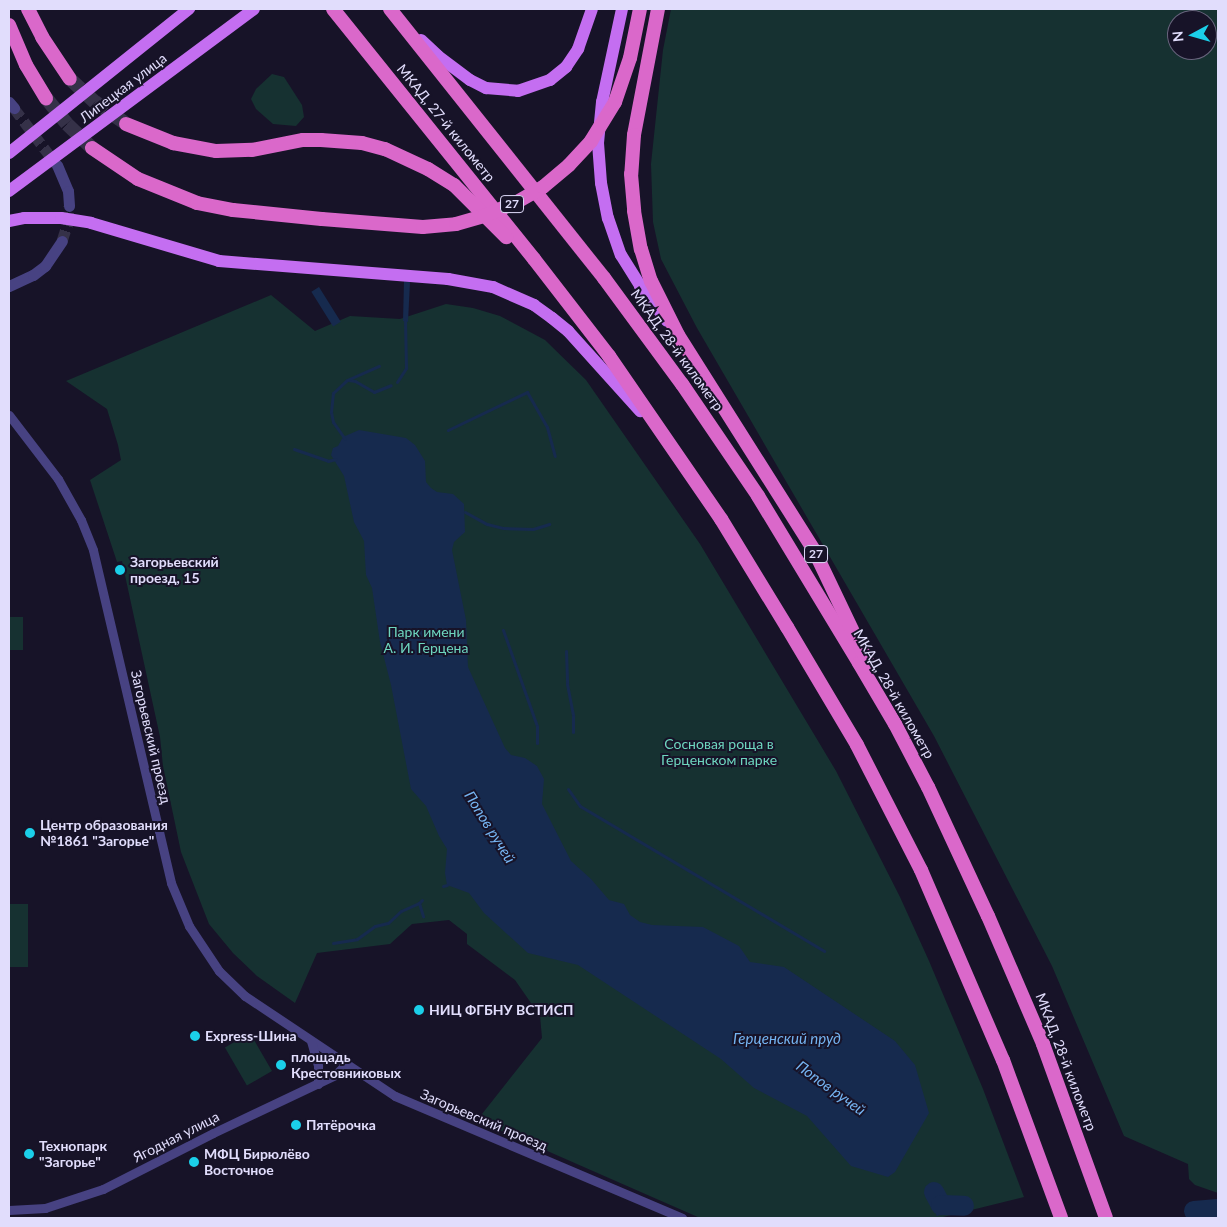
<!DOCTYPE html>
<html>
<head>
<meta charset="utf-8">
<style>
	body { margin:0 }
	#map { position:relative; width:1227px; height:1227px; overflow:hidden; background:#171328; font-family:Lato,sans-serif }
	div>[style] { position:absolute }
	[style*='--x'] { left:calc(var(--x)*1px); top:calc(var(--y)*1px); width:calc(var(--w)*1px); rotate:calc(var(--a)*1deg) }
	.green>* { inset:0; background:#163131; transform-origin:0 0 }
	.water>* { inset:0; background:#162a4e; transform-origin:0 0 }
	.stream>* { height:3px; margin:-1.5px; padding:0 1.5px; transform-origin:1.5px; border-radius:1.5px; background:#162a4e }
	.river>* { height:20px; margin:-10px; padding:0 10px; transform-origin:10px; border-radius:10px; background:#162a4e }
	.tertiary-tunnel>* { height:11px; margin-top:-5.5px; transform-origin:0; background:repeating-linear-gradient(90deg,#353148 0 11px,transparent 0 16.5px) }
	.trunk-tunnel>* { height:14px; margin-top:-7px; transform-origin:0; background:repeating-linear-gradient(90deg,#353148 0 14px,transparent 0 21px) }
	.minor>* { height:9px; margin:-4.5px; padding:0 4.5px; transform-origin:4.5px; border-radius:4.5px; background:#474282 }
	.tertiary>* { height:11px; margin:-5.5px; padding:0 5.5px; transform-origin:5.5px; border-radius:5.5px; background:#474282 }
	.primary>* { height:12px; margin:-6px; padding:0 6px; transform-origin:6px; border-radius:6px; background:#c46ef1 }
	.trunk>* { height:14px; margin:-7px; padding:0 7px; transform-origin:7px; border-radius:7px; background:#da68ca }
	.trunk-bridge>* { height:14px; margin:-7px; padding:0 7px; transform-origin:7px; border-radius:7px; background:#da68ca }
	.dots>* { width:14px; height:14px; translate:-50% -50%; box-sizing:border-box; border:2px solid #171328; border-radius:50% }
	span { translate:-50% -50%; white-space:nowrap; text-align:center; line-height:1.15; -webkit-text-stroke:4px #171328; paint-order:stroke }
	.shield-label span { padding:1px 4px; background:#171328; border:1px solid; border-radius:4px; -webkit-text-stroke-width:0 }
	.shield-label { font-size:12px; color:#e1ddfc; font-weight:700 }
	.street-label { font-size:14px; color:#e1ddfc }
	.poi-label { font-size:14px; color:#e1ddfc; font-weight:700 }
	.left { translate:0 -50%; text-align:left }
	.park-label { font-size:14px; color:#6ed6bf }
	.water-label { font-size:15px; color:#75b4f2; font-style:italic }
	.frame { position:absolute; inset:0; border:10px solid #e1ddfc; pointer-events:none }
	.north { position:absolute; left:1167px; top:10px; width:50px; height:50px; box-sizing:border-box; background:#171328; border:1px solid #68647d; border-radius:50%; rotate:264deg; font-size:14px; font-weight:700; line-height:20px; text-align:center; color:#e1ddfc }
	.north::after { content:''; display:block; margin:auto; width:18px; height:22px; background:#1bcfe9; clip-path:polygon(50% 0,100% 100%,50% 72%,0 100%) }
</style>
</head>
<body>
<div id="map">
	<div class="green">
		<div style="clip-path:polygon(evenodd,671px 9px,1218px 9px,1218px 1193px,1195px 1185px,1189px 1179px,1188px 1164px,1124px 1136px,1052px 966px,934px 736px,697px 328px,661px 259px,653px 222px,651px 164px,663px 50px,671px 9px,1177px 20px,1207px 20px,1207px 50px,1177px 50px,1177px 20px)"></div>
		<div style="clip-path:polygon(272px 74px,284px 77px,302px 105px,304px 117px,296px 126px,273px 124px,256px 109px,251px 99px,256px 89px)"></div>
		<div style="clip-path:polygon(271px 295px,315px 331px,350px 316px,400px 319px,446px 304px,473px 308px,500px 316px,545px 340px,586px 380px,700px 544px,836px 771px,900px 897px,929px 961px,983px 1089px,1024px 1197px,939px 1218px,700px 1218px,497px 1129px,482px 1114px,542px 1038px,540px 1016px,515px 980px,467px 944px,467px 934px,449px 920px,412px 924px,390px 944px,317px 953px,295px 1003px,257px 976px,233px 953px,209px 924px,181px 852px,163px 766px,160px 737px,126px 580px,122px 561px,117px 562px,90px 480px,121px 460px,118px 445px,107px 409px,66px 381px)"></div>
		<div style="left:9px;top:617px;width:14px;height:33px"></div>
		<div style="left:9px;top:904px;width:19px;height:63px"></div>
		<div style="left:250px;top:1033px;width:44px;height:29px;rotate:60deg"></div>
	</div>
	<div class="water">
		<div style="clip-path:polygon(404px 281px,410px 282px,408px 322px,403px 321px)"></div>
		<div style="left:319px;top:287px;width:41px;height:9px;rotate:58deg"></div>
		<div style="clip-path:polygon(359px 430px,406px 438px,415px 445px,425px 461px,426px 482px,431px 488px,437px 492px,453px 494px,464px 504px,465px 532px,454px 542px,452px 550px,466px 620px,468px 667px,505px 748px,511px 755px,525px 758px,537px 766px,544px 779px,542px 804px,571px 861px,591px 879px,609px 900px,624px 904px,630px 915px,640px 922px,652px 925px,703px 927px,739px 946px,750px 962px,784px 967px,895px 1041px,915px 1065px,929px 1113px,895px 1172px,888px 1177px,851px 1166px,807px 1116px,754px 1088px,721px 1059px,578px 965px,528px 953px,484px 913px,469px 893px,447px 885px,445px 873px,447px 849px,439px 836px,426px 806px,411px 789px,391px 685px,380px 642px,372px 588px,366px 575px,364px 541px,354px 522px,344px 476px,331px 455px,333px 448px,338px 446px,343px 437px)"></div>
	</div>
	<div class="stream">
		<div style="--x:349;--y:380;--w:6;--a:9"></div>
		<div style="--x:355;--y:381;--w:22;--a:30"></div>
		<div style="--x:374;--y:392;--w:18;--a:-22"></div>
		<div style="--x:397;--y:382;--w:17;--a:-57"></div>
		<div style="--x:406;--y:368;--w:47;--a:-91.2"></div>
		<div style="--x:448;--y:430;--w:88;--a:-25.7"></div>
		<div style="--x:527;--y:392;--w:40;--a:60.3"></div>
		<div style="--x:547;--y:427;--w:30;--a:75"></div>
		<div style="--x:345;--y:439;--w:21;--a:-125"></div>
		<div style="--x:333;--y:422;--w:10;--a:-101"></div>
		<div style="--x:331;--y:412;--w:19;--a:-84"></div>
		<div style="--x:333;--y:393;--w:19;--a:-43"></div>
		<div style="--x:347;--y:380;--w:35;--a:-24"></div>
		<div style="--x:294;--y:449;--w:36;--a:19"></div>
		<div style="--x:328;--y:461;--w:8;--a:-14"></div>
		<div style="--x:465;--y:512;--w:25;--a:29"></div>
		<div style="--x:487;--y:524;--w:16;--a:14"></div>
		<div style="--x:503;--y:528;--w:30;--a:2"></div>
		<div style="--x:533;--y:529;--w:17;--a:-17"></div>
		<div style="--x:503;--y:630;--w:102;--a:70.5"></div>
		<div style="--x:537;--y:726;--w:17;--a:90"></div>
		<div style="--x:566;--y:651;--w:33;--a:88"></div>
		<div style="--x:567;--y:684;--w:33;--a:79"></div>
		<div style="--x:573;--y:716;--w:16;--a:90"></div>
		<div style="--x:568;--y:789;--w:21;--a:55"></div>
		<div style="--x:580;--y:806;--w:284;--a:30.7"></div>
		<div style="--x:443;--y:886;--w:4;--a:-14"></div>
		<div style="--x:422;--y:900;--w:4;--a:135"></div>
		<div style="--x:419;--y:903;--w:14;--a:73"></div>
		<div style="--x:333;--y:943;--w:24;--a:-9"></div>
		<div style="--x:357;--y:939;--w:22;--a:-36"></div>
		<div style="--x:375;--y:926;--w:13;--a:-13"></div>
		<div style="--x:388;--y:923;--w:18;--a:-43"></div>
		<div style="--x:401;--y:911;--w:20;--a:-24"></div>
		<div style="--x:937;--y:1214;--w:10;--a:-66"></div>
	</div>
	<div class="river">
		<div style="--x:934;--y:1192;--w:15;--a:62"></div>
		<div style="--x:941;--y:1205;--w:23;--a:2"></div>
		<div style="--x:1194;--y:1211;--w:24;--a:-5"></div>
	</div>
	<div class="tertiary-tunnel">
		<div style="--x:14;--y:108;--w:71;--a:53"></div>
		<div style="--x:62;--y:241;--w:19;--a:-72"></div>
		<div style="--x:68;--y:223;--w:17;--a:-87"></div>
	</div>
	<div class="trunk-tunnel">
		<div style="--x:70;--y:79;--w:34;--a:43"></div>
		<div style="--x:95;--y:102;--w:38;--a:35"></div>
		<div style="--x:46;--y:98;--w:33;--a:51"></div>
		<div style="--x:67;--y:124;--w:35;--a:44"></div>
	</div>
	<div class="minor">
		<div style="--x:9;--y:415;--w:81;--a:52.6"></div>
		<div style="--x:58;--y:479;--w:47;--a:60.7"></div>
		<div style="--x:81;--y:520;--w:32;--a:68"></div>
		<div style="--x:93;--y:550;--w:342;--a:76.8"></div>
		<div style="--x:171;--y:883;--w:47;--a:67.3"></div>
		<div style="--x:189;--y:926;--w:54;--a:56.3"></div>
		<div style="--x:219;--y:971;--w:36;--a:44"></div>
		<div style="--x:245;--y:996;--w:180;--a:33.7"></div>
		<div style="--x:395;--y:1096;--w:312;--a:23"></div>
		<div style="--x:311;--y:1041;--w:26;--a:74"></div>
		<div style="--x:318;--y:1066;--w:18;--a:90"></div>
		<div style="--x:9;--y:1210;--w:36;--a:-3"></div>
		<div style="--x:45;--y:1208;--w:61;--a:-18.1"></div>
		<div style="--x:103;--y:1189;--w:123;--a:-27"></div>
		<div style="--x:213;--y:1133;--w:135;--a:-25.4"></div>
		<div style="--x:335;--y:1075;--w:16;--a:-45"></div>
	</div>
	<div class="tertiary">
		<div style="--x:9;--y:102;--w:8;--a:50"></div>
		<div style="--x:57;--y:165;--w:28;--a:67"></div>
		<div style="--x:68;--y:191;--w:15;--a:86"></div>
		<div style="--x:9;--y:286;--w:26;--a:-25"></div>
		<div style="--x:33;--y:275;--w:15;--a:-37"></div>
		<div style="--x:45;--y:266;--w:30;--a:-56"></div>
	</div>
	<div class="primary">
		<div style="--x:622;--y:9;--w:95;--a:102.1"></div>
		<div style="--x:602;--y:102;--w:41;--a:95.6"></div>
		<div style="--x:598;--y:143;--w:40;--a:85.7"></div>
		<div style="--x:601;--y:183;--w:36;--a:79"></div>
		<div style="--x:608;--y:218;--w:39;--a:71"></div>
		<div style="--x:621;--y:255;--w:36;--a:58"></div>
		<div style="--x:640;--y:286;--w:44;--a:52.4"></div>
		<div style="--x:421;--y:40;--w:23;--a:43"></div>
		<div style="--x:438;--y:56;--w:40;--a:37"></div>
		<div style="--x:470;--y:80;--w:18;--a:27"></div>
		<div style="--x:486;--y:88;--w:32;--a:5"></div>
		<div style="--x:518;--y:91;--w:34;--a:-19"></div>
		<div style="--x:550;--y:80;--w:21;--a:-39"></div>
		<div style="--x:566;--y:67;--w:22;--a:-56"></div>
		<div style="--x:578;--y:49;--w:42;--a:-70.7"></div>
		<div style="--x:9;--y:153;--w:231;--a:-38.7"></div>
		<div style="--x:9;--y:191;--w:305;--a:-36.6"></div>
		<div style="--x:9;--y:221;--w:15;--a:-11"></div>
		<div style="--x:24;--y:218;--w:37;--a:0"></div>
		<div style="--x:61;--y:218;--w:30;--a:9"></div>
		<div style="--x:91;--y:223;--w:134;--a:16.5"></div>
		<div style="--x:219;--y:261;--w:230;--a:4.5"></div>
		<div style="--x:448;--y:279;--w:46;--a:10.1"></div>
		<div style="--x:493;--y:287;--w:45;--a:23.7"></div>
		<div style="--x:534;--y:305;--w:22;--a:36"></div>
		<div style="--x:552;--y:318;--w:21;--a:39"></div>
		<div style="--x:568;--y:331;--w:108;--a:48"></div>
	</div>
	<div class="trunk">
		<div style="--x:28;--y:9;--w:31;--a:63"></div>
		<div style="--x:42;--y:37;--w:50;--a:56.3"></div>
		<div style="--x:333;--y:9;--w:321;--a:51.2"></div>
		<div style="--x:534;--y:259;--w:123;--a:52.3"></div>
		<div style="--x:609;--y:356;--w:198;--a:55.5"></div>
		<div style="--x:721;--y:519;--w:127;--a:58.6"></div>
		<div style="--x:787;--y:627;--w:137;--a:59.3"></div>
		<div style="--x:857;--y:745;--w:140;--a:62.9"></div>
		<div style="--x:921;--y:870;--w:207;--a:66.7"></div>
		<div style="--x:1003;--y:1060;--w:168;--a:69.8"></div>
		<div style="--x:390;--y:9;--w:344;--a:51.5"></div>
		<div style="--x:604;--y:278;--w:132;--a:53.7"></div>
		<div style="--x:682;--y:384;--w:135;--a:55.8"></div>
		<div style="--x:758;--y:496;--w:195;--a:58.8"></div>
		<div style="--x:859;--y:663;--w:71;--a:59.5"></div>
		<div style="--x:895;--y:724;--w:71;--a:62.4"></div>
		<div style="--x:928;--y:787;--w:142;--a:65.1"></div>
		<div style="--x:988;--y:916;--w:139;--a:66.7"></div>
		<div style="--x:1043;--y:1044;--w:185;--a:70.1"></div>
		<div style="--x:658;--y:9;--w:128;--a:100.8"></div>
		<div style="--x:634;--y:135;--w:39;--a:94"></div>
		<div style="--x:631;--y:174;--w:37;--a:85"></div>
		<div style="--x:634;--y:211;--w:39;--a:80"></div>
		<div style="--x:641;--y:249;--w:34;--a:73"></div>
		<div style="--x:651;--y:281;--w:60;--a:63.4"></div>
		<div style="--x:678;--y:335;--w:254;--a:57.7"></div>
		<div style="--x:814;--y:550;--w:125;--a:64.5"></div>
		<div style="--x:9;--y:25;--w:43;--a:67"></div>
		<div style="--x:26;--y:65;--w:39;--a:59"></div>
		<div style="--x:630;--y:58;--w:50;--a:-78.5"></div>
		<div style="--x:126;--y:124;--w:51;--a:22"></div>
		<div style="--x:173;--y:143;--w:44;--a:10.5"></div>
		<div style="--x:216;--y:151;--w:36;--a:-2"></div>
		<div style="--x:252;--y:150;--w:52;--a:-11.1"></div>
		<div style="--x:303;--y:140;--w:18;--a:0"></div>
		<div style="--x:321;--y:140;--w:41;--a:4.2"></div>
		<div style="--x:362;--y:143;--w:24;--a:15"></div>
		<div style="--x:385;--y:149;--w:47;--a:24.9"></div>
		<div style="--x:428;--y:169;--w:31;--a:32"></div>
		<div style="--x:454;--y:185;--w:74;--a:45"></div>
		<div style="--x:92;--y:148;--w:55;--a:34"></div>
		<div style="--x:138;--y:179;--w:64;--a:22.1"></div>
		<div style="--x:197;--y:203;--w:37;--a:11"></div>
		<div style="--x:233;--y:210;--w:89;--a:5.8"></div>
	</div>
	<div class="trunk-bridge">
		<div style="--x:322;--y:219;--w:101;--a:4.5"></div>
		<div style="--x:423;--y:227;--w:33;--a:-5"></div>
		<div style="--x:456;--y:224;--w:29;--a:-16"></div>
		<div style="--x:484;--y:216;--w:36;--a:-23"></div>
		<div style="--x:517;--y:202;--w:30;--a:-30"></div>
		<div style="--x:543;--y:187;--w:34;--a:-40"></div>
		<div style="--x:569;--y:165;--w:33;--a:-47"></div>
		<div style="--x:591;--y:141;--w:46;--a:-58.4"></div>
		<div style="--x:615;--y:102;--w:46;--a:-71.2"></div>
	</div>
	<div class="dots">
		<div style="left:120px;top:570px;background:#1bcfe9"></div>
		<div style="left:30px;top:833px;background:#1bcfe9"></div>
		<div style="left:419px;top:1010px;background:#1bcfe9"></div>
		<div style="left:195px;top:1036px;background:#1bcfe9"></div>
		<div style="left:281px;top:1065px;background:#1bcfe9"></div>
		<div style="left:296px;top:1125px;background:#1bcfe9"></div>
		<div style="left:29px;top:1154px;background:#1bcfe9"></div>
		<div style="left:194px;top:1162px;background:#1bcfe9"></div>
	</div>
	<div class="shield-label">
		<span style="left:512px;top:204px">27</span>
		<span style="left:816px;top:554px">27</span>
	</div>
	<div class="street-label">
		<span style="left:123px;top:88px;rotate:-37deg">Липецкая улица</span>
		<span style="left:446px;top:123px;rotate:51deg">МКАД, 27-й километр</span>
		<span style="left:677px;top:350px;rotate:54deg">МКАД, 28-й километр</span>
		<span style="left:894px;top:694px;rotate:60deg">МКАД, 28-й километр</span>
		<span style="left:151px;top:737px;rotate:77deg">Загорьевский проезд</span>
		<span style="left:1066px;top:1062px;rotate:69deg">МКАД, 28-й километр</span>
		<span style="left:484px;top:1120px;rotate:23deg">Загорьевский проезд</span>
		<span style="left:176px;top:1137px;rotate:-27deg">Ягодная улица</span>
	</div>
	<div class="poi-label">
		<span class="left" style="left:130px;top:570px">Загорьевский<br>проезд, 15</span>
		<span class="left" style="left:40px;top:833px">Центр образования<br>№1861 "Загорье"</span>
		<span class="left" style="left:429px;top:1010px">НИЦ ФГБНУ ВСТИСП</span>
		<span class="left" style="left:205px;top:1036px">Express-Шина</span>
		<span class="left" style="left:291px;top:1065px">площадь<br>Крестовниковых</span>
		<span class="left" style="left:306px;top:1125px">Пятёрочка</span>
		<span class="left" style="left:39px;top:1154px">Технопарк<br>"Загорье"</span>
		<span class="left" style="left:204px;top:1162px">МФЦ Бирюлёво<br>Восточное</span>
	</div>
	<div class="park-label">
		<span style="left:426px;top:640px">Парк имени<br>А. И. Герцена</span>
		<span style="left:719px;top:752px">Сосновая роща в<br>Герценском парке</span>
	</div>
	<div class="water-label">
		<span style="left:490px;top:827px;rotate:58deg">Попов ручей</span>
		<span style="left:787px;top:1039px">Герценский пруд</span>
		<span style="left:831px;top:1088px;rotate:36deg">Попов ручей</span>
	</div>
	<div class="frame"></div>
	<div class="north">N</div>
</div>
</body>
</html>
